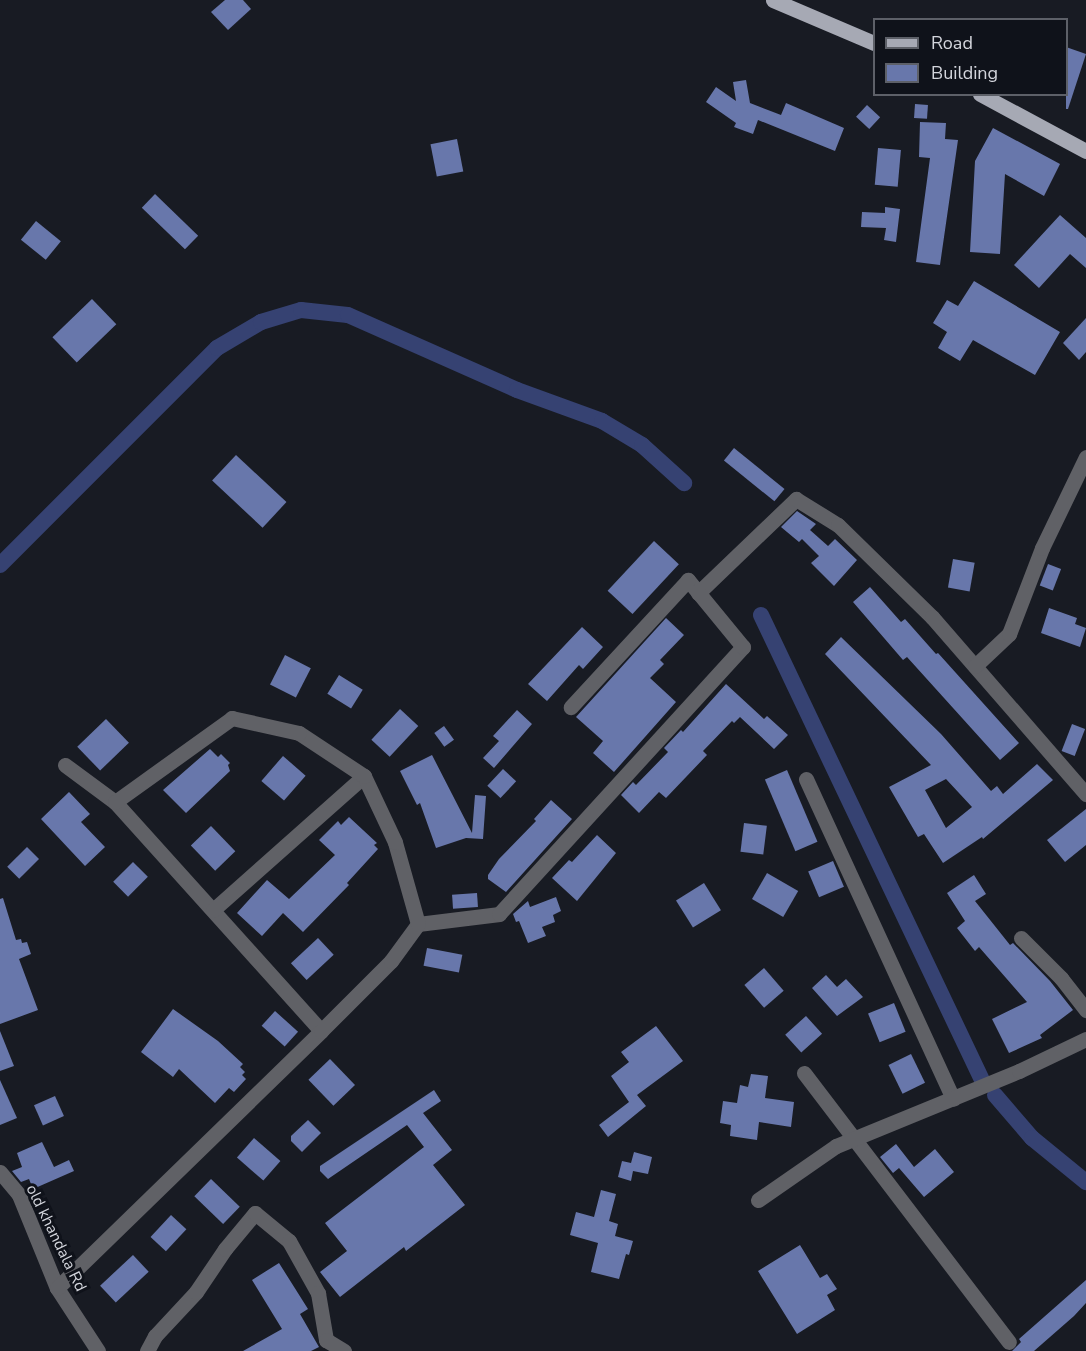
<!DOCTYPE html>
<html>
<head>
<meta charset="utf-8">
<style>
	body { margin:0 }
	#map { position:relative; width:1086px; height:1351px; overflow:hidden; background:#181b23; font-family:"Nunito Sans",sans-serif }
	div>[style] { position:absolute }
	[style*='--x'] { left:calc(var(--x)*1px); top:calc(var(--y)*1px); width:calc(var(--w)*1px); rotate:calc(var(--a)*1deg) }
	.canal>* { height:16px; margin:-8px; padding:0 8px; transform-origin:8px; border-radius:8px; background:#364272 }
	.building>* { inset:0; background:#6877ab; transform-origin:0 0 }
	.minor>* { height:15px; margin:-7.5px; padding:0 7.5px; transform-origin:7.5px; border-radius:7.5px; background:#606166 }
	.major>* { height:15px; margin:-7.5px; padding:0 7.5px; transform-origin:7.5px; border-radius:7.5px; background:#a6a9b4 }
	span { translate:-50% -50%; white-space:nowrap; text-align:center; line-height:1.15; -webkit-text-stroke:6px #0f121a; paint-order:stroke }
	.street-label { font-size:16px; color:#d3d5dc }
	.legend { position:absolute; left:873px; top:18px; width:195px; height:78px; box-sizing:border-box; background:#0f121a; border:2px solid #5d6068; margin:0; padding:8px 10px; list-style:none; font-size:18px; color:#d3d5dc }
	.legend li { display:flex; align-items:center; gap:12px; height:30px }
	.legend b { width:30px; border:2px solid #5d6068 }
</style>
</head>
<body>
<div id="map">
	<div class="canal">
		<div style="--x:0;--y:565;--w:307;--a:-45"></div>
		<div style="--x:217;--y:348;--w:51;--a:-30.6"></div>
		<div style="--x:261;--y:322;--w:42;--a:-16.7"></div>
		<div style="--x:301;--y:310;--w:47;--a:6.1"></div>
		<div style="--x:348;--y:315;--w:185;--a:23.9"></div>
		<div style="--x:517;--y:390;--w:90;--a:20"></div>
		<div style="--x:602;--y:421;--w:47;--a:31"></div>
		<div style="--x:642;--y:445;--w:57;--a:42.1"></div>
		<div style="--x:761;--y:615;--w:515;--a:64.58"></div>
		<div style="--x:995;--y:1095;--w:57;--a:49.3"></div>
		<div style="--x:1032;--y:1138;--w:70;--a:39.2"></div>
	</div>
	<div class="building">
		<div style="clip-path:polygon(225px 0,243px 0,251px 9px,228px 30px,211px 12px)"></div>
		<div style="clip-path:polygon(1066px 47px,1086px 54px,1068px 109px,1066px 109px)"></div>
		<div style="clip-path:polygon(746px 80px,750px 103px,781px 115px,786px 103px,844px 128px,835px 151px,758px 120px,753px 134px,734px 127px,736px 123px,706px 102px,716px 87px,736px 101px,733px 82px)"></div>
		<div style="left:915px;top:104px;width:13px;height:14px;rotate:4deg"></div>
		<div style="left:867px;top:105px;width:18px;height:16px;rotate:43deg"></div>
		<div style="clip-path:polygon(920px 122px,946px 123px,945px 139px,958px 140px,940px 265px,916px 262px,930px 158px,919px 157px)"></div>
		<div style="clip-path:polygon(993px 128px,1060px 164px,1044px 196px,1005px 174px,1000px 254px,970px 252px,975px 161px)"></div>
		<div style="left:457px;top:139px;width:33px;height:27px;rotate:79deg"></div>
		<div style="left:878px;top:148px;width:23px;height:37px;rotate:5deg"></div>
		<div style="left:155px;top:194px;width:60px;height:19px;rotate:44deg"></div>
		<div style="clip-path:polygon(885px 207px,900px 209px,896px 242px,884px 240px,886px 228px,861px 227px,862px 212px,885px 213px)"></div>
		<div style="clip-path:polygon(1060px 215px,1086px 238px,1086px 268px,1070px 254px,1039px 288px,1014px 265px)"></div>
		<div style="left:36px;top:221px;width:32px;height:24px;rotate:39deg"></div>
		<div style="clip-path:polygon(974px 281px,1060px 332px,1035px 375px,973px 340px,960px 361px,938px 348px,947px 332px,933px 323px,947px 300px,958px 306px)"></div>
		<div style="left:92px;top:299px;width:35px;height:55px;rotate:46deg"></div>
		<div style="clip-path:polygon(1086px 318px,1086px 352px,1079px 360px,1063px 343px)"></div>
		<div style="left:734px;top:448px;width:65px;height:16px;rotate:39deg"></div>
		<div style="left:236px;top:455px;width:69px;height:35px;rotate:43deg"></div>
		<div style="clip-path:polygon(797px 511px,816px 524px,810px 530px,828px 546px,835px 539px,857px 560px,834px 586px,811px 563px,819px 556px,802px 539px,799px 542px,781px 527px)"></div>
		<div style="left:654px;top:541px;width:34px;height:68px;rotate:43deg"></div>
		<div style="left:953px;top:559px;width:22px;height:29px;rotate:10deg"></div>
		<div style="left:1048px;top:564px;width:14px;height:23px;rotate:21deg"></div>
		<div style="clip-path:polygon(870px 587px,901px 622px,905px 619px,936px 654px,938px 653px,1019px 743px,1000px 760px,907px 657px,903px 660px,853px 602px)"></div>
		<div style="clip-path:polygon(1049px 608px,1077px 618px,1075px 624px,1086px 628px,1080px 647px,1041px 633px)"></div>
		<div style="clip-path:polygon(666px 618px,684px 635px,660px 660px,664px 664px,650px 678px,676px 702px,614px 772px,593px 753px,603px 741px,576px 717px)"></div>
		<div style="clip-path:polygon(582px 627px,603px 647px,583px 669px,579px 665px,547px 701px,528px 684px)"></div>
		<div style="clip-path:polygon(evenodd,841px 637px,941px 734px,991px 791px,997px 786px,1003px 794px,1037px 764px,1053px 780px,983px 839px,982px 837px,943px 863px,924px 834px,918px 837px,889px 787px,931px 765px,825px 654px,841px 637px,946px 779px,972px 807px,946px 828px,925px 790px,946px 779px)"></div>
		<div style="left:285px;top:655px;width:29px;height:33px;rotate:27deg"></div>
		<div style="left:339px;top:675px;width:28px;height:22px;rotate:32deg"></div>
		<div style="clip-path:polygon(726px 684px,764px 719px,767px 716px,788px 735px,774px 749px,740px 717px,734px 723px,732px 721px,703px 751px,707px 755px,666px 798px,659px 792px,639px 813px,621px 795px,633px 782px,636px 785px,668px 752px,664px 748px,681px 730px,683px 732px)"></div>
		<div style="left:400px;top:709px;width:25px;height:42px;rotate:43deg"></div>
		<div style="clip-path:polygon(517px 710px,532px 724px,494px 768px,483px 758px,499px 741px,493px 736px)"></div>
		<div style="left:106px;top:719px;width:33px;height:40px;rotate:46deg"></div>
		<div style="left:1072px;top:724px;width:14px;height:29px;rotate:21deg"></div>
		<div style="left:444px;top:726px;width:17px;height:12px;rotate:54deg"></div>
		<div style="clip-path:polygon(210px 749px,218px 757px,221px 754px,230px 763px,228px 765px,230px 771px,186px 813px,163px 790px)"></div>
		<div style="clip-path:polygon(432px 755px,472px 833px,475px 795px,486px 796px,483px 839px,466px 838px,436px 848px,420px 803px,417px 805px,400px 771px)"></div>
		<div style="left:283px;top:756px;width:30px;height:33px;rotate:41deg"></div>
		<div style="left:503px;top:769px;width:18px;height:23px;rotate:43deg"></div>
		<div style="left:787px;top:770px;width:78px;height:24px;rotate:67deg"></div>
		<div style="clip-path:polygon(69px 792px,90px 814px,81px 822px,105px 847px,85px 866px,41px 819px)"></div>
		<div style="clip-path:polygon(551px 800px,572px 819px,506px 892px,488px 879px,488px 875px,499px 859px,536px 821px,534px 819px)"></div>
		<div style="clip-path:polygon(1086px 809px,1086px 845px,1065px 862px,1047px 840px)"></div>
		<div style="clip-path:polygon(349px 817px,377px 843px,374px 845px,378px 849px,347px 883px,349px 885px,303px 932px,283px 913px,262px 936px,237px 913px,267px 880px,289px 899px,335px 855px,319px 840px,338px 821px,341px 825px)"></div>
		<div style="left:744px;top:823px;width:23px;height:29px;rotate:7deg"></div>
		<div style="left:211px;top:826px;width:35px;height:28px;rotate:46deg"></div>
		<div style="clip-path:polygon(597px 835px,616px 853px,577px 901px,552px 878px,569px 860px,572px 862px)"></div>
		<div style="left:27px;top:847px;width:17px;height:28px;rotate:45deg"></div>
		<div style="left:833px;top:861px;width:28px;height:27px;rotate:67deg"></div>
		<div style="left:133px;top:862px;width:21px;height:28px;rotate:45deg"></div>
		<div style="left:767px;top:873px;width:36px;height:30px;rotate:30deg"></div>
		<div style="clip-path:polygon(974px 875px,986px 894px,975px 901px,1010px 945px,1013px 943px,1050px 981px,1073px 1010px,1040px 1035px,1042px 1038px,1009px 1053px,992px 1019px,1027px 1002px,979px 947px,975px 951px,957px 928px,965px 921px,947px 893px)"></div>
		<div style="left:704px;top:883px;width:32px;height:33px;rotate:58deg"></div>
		<div style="left:477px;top:893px;width:14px;height:25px;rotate:86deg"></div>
		<div style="clip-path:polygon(556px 897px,561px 911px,553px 915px,555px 922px,542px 927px,546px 936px,528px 943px,519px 921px,516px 922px,513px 914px,528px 901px,530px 907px)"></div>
		<div style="clip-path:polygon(3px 898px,16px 940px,21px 939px,22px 943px,27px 942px,31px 954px,19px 959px,38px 1010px,0 1024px,0 899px)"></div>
		<div style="left:318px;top:938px;width:23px;height:37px;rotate:47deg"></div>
		<div style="left:427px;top:948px;width:36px;height:18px;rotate:11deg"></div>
		<div style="left:764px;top:968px;width:30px;height:26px;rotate:49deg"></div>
		<div style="clip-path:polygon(826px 975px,837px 987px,846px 979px,863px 997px,837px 1016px,812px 988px)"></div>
		<div style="left:894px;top:1003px;width:31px;height:28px;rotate:68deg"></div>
		<div style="clip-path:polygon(173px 1009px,218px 1041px,243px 1064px,240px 1067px,245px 1072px,242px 1075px,246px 1079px,234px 1092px,229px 1088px,215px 1103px,179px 1069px,173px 1077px,141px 1052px)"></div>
		<div style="left:275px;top:1011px;width:31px;height:20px;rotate:42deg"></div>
		<div style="left:806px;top:1016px;width:24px;height:28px;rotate:48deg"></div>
		<div style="clip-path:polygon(656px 1026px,683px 1061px,637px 1095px,646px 1106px,608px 1137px,599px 1125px,629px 1102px,611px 1076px,629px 1062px,621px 1052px)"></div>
		<div style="clip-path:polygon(0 1031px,14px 1066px,0 1071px)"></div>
		<div style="left:911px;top:1054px;width:32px;height:25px;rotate:64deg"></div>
		<div style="left:330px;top:1059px;width:36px;height:30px;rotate:46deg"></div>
		<div style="clip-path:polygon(751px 1074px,768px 1076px,765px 1098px,794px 1102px,791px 1127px,759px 1122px,757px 1140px,730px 1136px,731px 1125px,720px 1123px,723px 1101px,737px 1103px,740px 1085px,748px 1087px)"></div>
		<div style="clip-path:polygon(0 1080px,17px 1118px,0 1125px)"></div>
		<div style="clip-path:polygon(434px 1090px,441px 1101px,423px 1113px,452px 1150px,433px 1165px,465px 1205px,406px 1251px,404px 1247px,340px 1297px,320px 1272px,347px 1251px,325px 1223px,424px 1147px,407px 1125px,328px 1179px,320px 1171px,320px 1166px)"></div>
		<div style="left:55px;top:1096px;width:22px;height:23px;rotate:66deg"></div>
		<div style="clip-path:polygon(308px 1120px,321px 1133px,302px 1152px,291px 1141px,291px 1136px)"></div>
		<div style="left:254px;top:1138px;width:35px;height:26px;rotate:41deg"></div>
		<div style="clip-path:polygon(42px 1142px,54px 1167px,69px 1160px,74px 1171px,33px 1189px,29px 1179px,21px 1182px,12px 1171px,22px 1167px,17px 1153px)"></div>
		<div style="clip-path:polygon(896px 1144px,914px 1167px,935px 1149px,954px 1172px,924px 1197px,899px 1168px,893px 1173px,880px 1157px)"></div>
		<div style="clip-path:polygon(634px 1152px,652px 1157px,648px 1174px,633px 1171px,631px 1181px,618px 1177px,622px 1161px,631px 1163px)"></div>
		<div style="left:211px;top:1179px;width:40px;height:24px;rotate:44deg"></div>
		<div style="clip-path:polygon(601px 1190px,616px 1194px,609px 1221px,618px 1224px,615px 1236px,633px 1241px,629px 1255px,626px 1254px,619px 1279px,591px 1272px,598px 1243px,570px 1235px,576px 1212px,594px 1217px)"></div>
		<div style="left:171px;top:1215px;width:21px;height:30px;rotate:43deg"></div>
		<div style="clip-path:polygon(800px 1245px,820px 1278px,827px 1274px,837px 1289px,827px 1295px,835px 1310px,797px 1334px,758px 1271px)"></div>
		<div style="left:133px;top:1255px;width:23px;height:45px;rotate:47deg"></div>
		<div style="clip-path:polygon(279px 1263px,308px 1309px,300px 1314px,319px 1347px,311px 1351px,243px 1351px,282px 1329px,252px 1280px)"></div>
		<div style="clip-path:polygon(1086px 1280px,1086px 1303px,1074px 1316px,1034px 1351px,1012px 1351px,1021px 1342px,1019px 1339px)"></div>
	</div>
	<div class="minor">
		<div style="--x:698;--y:593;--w:136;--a:-43.8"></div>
		<div style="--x:796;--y:499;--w:49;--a:31.8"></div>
		<div style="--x:838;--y:525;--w:132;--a:44.4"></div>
		<div style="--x:932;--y:617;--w:235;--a:49"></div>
		<div style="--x:975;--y:666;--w:47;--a:-43.3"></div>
		<div style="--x:1009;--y:634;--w:92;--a:-69"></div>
		<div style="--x:1042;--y:548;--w:101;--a:-64.2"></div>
		<div style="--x:65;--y:765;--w:62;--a:36.5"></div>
		<div style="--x:115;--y:802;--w:308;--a:48"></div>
		<div style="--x:806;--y:779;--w:352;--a:65.3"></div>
		<div style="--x:213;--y:910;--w:202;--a:-41.6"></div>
		<div style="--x:418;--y:924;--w:82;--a:-7"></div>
		<div style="--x:499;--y:914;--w:362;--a:-47.6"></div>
		<div style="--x:743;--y:647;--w:87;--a:-129.4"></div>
		<div style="--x:688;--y:580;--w:173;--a:132.7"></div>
		<div style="--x:1021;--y:938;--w:57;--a:45"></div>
		<div style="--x:1061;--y:978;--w:41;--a:52"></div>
		<div style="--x:804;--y:1073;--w:338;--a:52.7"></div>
		<div style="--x:0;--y:1172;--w:30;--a:50"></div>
		<div style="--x:19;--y:1195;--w:100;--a:67.8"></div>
		<div style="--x:57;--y:1288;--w:75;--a:56.9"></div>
		<div style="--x:758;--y:1200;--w:95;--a:-34.7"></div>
		<div style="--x:836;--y:1146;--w:198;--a:-22.3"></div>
		<div style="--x:1019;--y:1071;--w:74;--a:-25.5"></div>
		<div style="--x:57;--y:1288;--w:368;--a:-44.2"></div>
		<div style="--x:321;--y:1031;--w:99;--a:-45"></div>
		<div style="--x:391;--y:961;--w:46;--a:-53.9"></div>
		<div style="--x:418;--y:924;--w:85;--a:-105.7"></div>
		<div style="--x:395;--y:842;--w:73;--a:-115.2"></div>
		<div style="--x:364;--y:776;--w:78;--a:-146.5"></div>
		<div style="--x:299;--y:733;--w:69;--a:-167.4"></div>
		<div style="--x:232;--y:718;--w:144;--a:144.3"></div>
		<div style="--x:147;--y:1351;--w:17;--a:-62"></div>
		<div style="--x:155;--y:1336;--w:60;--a:-47"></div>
		<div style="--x:196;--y:1292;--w:52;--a:-56"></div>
		<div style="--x:225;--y:1249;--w:47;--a:-50.2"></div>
		<div style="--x:255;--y:1213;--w:44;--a:39.5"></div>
		<div style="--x:289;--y:1241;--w:60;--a:60.9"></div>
		<div style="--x:318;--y:1293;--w:48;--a:80.3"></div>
		<div style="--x:326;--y:1340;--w:21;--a:31"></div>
	</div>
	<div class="major">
		<div style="--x:773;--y:0;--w:110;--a:23.1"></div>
		<div style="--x:980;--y:94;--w:120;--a:28.3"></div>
	</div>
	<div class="street-label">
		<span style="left:56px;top:1238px;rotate:64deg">old khandala Rd</span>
	</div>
	<ul class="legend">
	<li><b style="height:8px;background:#a6a9b4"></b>Road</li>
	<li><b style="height:16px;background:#6877ab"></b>Building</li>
	</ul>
</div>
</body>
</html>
